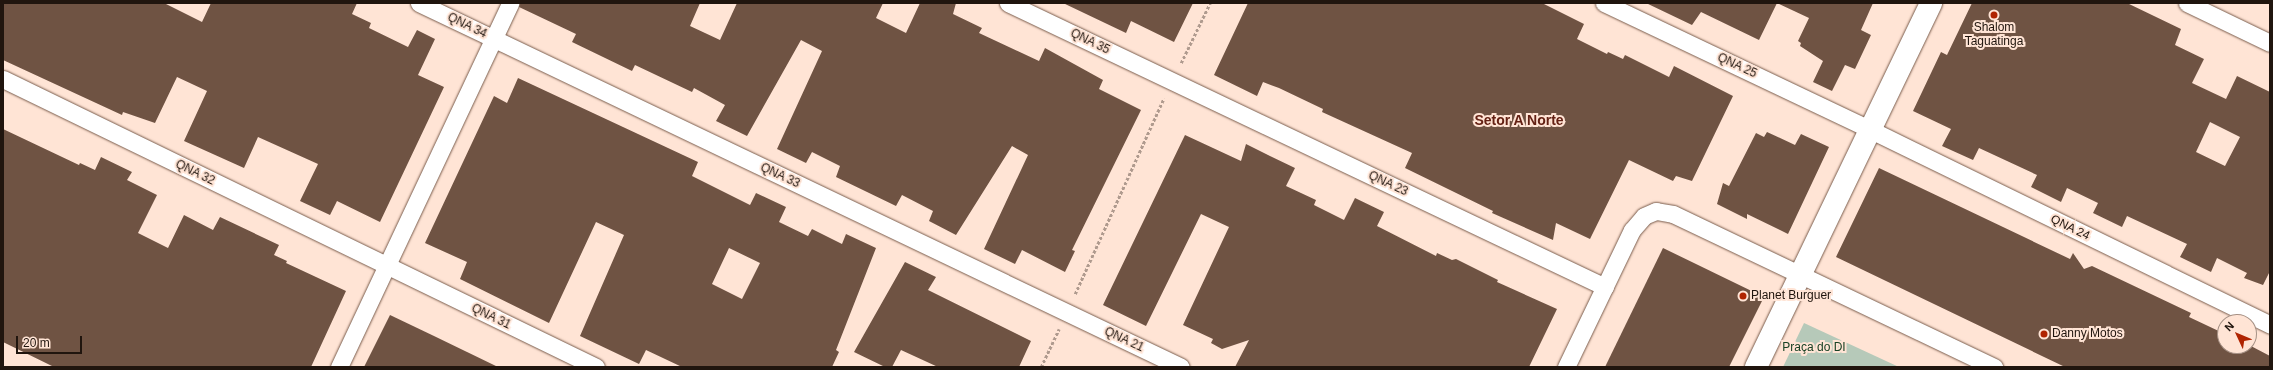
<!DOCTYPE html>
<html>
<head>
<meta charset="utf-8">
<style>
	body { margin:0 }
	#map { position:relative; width:2273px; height:370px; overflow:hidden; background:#ffe4d5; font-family:Helvetica,sans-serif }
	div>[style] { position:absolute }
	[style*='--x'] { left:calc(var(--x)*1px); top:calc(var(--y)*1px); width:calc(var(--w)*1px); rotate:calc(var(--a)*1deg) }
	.green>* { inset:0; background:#b6c9b9 }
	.building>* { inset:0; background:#6f5343 }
	.path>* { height:2.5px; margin-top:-1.25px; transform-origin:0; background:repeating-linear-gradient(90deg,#af9a8e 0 3px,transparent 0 5px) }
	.roads { filter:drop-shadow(0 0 1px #795c4c) drop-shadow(0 0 1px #795c4c) }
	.minor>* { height:17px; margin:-8.5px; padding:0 8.5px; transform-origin:8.5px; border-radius:8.5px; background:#fff }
	.tertiary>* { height:22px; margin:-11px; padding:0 11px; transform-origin:11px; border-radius:11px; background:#fff }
	.dots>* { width:11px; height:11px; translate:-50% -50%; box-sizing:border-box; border:2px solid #ffe4d5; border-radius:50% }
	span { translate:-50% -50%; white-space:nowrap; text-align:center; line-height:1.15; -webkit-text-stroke:4px #ffe4d5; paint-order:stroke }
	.street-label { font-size:12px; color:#20150e }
	.poi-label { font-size:12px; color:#20150e }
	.left { translate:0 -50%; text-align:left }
	.park-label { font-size:12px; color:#184124 }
	.quarter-label { font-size:14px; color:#642114; font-weight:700 }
	.frame { position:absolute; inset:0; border:4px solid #20150e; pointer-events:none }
	.north { position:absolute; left:2217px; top:314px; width:40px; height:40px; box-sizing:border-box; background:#ffe4d5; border:1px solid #a69185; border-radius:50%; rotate:314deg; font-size:11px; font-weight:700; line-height:16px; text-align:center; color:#20150e }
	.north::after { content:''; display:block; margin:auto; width:14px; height:18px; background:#b02401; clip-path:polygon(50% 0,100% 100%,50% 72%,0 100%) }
	.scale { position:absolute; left:16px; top:336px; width:66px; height:18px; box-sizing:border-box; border:2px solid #20150e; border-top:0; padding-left:5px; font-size:12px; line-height:14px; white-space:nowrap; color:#20150e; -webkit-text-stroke:3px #ffe4d5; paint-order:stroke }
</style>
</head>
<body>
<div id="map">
	<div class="green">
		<div style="clip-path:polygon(1804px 323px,1899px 367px,1783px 367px)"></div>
	</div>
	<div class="building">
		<div style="clip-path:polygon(3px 3px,164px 3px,202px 22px,211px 3px,357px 3px,352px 14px,371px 23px,369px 28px,408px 47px,417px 30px,435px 39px,418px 75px,444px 87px,380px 222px,337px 201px,330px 215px,300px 201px,318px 164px,258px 137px,244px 168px,184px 141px,207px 91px,177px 77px,155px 123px,123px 112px,122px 115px,3px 60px)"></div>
		<div style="clip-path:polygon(520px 3px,700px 3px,690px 26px,720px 40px,737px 3px,883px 3px,876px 18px,906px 33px,920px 3px,956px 3px,953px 14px,982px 28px,979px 33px,1039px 61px,1045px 48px,1103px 80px,1099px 89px,1141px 110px,1072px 250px,1075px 251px,1065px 272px,1022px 250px,1015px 264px,984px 249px,1028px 155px,1012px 146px,956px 235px,929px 221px,933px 211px,902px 195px,896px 206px,836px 177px,840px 166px,812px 152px,806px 163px,777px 149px,822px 51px,801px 40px,747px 136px,716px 121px,725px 105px,694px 88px,692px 92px,635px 65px,632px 71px,572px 42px,576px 34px,519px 7px)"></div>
		<div style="clip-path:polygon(1063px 3px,1193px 3px,1174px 42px,1131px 21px,1126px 33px)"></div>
		<div style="clip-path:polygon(1248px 3px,1542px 3px,1584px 24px,1577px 39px,1607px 54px,1608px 52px,1623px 59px,1625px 55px,1669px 77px,1674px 66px,1733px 96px,1692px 181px,1676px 176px,1673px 181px,1629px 160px,1590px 239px,1556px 223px,1553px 240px,1492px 213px,1493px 211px,1405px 168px,1412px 153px,1322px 112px,1323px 109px,1279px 88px,1263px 82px,1257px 96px,1214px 75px)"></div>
		<div style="clip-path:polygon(1646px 3px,1873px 3px,1861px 30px,1871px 35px,1855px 69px,1845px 65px,1832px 91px,1813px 82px,1823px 61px,1800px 46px,1801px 43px,1798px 41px,1809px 18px,1777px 3px,1759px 40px,1701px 12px,1692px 25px)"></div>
		<div style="clip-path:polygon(evenodd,1972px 3px,2127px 3px,2181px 29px,2175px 45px,2204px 59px,2192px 83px,2226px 99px,2237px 76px,2270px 92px,2270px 271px,2263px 285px,2244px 278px,2247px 273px,2217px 258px,2211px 272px,2180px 257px,2187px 244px,2127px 216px,2122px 227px,2093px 213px,2098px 203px,2067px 188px,2061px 202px,2031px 187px,2037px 175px,1979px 148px,1973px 160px,1942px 146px,1951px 129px,1913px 111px,1941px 52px,1947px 55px,1972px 3px,2210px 122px,2240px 137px,2225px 166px,2196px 152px,2210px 122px)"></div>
		<div style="clip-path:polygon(evenodd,518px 78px,698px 162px,692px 176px,750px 205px,756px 193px,786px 207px,779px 222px,808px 236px,812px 229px,842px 244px,846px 234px,876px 248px,836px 350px,839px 352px,832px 367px,682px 367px,646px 350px,639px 364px,580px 336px,624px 235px,596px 222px,549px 323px,460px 279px,467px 262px,425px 243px,494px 96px,507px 103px,518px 78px,729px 248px,760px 263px,742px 299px,712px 284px,729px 248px)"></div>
		<div style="clip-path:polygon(3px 129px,79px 165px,80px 163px,95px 170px,101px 157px,132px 172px,127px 180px,157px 195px,138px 233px,168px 248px,184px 215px,213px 230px,220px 217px,279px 245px,274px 255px,287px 261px,286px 263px,346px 291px,311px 367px,54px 367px,3px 342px)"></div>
		<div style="clip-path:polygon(1767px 132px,1795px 145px,1801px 134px,1829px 147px,1788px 234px,1747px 214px,1747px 219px,1717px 204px,1723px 183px,1729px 186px,1756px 133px,1764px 137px)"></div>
		<div style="clip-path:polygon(1185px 135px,1241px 161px,1246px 144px,1266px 154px,1295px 168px,1286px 186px,1316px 200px,1314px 205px,1344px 220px,1355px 198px,1384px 212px,1377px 226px,1436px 256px,1437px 253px,1452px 260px,1456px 259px,1498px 280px,1497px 282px,1557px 309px,1529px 367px,1235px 367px,1249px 340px,1222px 349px,1211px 343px,1213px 339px,1183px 325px,1229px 227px,1201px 214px,1146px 326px,1103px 305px)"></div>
		<div style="clip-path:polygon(1879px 168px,2070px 259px,2073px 253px,2084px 269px,2092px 266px,2191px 313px,2189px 317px,2225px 334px,2225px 346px,2249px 345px,2270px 356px,2270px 367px,2065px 367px,1836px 257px)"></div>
		<div style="clip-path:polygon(1663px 248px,1764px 297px,1729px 367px,1605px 367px)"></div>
		<div style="clip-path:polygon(905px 262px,936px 277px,928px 290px,1031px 341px,1019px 367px,938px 367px,901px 350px,892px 367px,885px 367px,854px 352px)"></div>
		<div style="clip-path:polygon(390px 315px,434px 336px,498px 367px,364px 367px)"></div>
	</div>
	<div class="path">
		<div style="--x:1181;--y:63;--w:67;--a:-64.2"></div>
		<div style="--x:1075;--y:294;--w:215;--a:-65.6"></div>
		<div style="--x:1041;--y:367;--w:42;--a:-64.7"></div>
	</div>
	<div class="roads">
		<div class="minor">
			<div style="--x:419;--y:3;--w:844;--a:25.53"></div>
			<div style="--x:1008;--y:3;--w:661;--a:25.44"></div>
			<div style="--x:1604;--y:3;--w:296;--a:25.4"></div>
			<div style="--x:1871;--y:130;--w:444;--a:26"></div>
			<div style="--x:2187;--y:3;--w:92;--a:25.7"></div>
			<div style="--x:3;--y:79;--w:659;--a:25.9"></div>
			<div style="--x:339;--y:367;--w:402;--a:-64.8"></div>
			<div style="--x:1566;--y:367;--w:152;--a:-64.3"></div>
			<div style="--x:1632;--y:230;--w:18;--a:-49"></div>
			<div style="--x:1644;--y:216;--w:13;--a:-23"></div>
			<div style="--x:1656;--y:211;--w:17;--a:10"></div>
			<div style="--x:1673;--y:214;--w:356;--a:25.5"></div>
		</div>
		<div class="tertiary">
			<div style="--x:1756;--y:367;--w:404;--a:-64.3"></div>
		</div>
	</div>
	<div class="dots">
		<div style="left:1994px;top:15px;background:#b02401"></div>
		<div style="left:1743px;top:296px;background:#b02401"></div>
		<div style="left:2044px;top:334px;background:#b02401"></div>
	</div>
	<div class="street-label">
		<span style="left:467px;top:26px;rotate:26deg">QNA 34</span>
		<span style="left:1090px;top:42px;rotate:26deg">QNA 35</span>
		<span style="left:1737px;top:66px;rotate:25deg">QNA 25</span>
		<span style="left:195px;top:173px;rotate:26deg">QNA 32</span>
		<span style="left:780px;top:176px;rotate:25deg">QNA 33</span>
		<span style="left:1388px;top:184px;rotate:25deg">QNA 23</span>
		<span style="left:2070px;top:228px;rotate:26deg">QNA 24</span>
		<span style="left:491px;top:317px;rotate:26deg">QNA 31</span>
		<span style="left:1124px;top:340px;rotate:25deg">QNA 21</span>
	</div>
	<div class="poi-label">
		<span style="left:1994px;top:35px">Shalom<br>Taguatinga</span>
		<span class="left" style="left:1751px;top:296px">Planet Burguer</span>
		<span class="left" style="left:2052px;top:334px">Danny Motos</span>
	</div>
	<div class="park-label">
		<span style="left:1814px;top:348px">Praça do DI</span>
	</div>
	<div class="quarter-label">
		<span style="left:1519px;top:120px">Setor A Norte</span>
	</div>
	<div class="frame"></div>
	<div class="north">N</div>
	<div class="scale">20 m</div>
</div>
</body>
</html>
